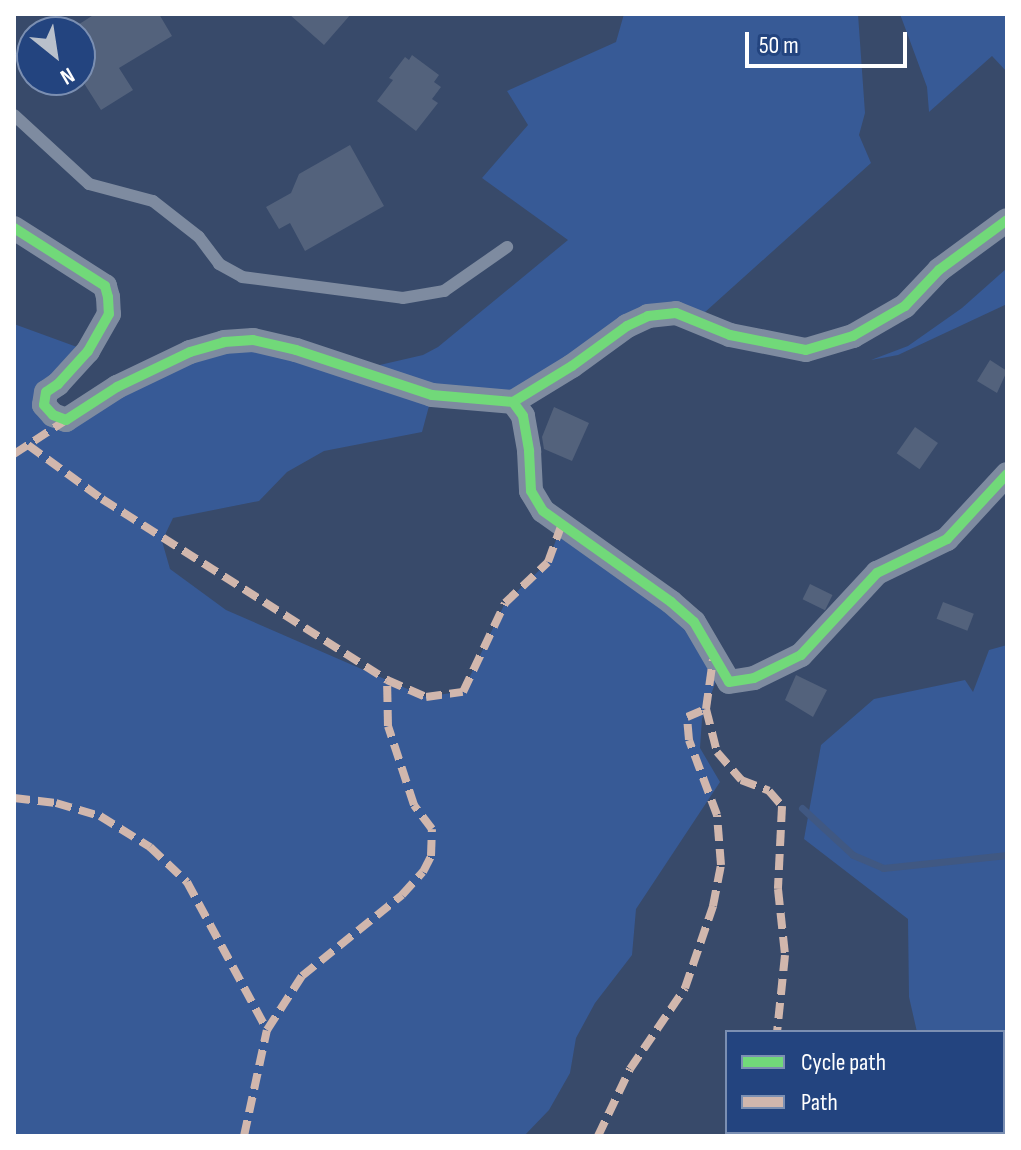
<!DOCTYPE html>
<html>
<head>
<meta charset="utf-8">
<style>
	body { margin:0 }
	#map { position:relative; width:1021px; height:1150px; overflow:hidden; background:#384a6a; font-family:"Sofia Sans Condensed",sans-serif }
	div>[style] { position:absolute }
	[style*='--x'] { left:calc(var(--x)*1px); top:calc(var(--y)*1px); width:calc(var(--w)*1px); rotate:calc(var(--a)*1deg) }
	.green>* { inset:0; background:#375a96 }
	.stream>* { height:7px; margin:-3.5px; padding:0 3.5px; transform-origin:3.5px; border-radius:3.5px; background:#405882 }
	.building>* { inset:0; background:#53627c; transform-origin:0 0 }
	.lane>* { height:12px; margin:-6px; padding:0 6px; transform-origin:6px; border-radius:6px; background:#7e8ba0 }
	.street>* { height:24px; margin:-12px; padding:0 12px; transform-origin:12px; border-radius:12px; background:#7e8ba0 }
	.quiet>* { height:8px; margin-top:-4px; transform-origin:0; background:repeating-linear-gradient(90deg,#d1b7ad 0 16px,transparent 0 24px) }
	.cycleway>* { height:10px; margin:-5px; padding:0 5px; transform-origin:5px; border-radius:5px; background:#71d979 }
	span { translate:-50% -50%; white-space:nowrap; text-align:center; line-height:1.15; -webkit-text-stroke:8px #23447f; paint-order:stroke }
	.frame { position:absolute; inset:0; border:16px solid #fff; pointer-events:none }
	.legend { position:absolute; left:725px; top:1030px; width:280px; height:104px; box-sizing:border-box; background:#23447f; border:2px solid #7b8fb2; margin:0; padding:10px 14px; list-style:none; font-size:24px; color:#fff }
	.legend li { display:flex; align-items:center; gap:16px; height:40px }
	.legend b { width:40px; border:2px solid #7b8fb2 }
	.north { position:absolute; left:16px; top:16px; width:80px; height:80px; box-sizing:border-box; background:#23447f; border:2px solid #7b8fb2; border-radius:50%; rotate:150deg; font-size:22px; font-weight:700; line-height:32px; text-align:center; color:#fff }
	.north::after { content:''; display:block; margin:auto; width:28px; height:36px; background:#b9c0cb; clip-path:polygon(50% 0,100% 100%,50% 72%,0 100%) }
	.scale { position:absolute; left:745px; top:32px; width:162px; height:36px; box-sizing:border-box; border:4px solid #fff; border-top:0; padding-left:10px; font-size:24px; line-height:28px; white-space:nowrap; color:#fff; -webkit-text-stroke:6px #23447f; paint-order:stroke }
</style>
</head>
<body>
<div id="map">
	<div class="green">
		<div style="clip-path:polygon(624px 14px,858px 14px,865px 113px,859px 135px,871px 163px,704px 313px,648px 316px,539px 388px,432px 395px,422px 432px,324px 451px,287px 472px,259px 501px,173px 518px,162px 541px,170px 569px,226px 610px,426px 697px,463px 691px,505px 603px,548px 562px,561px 526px,671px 602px,720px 670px,702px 719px,700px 748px,720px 782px,636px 909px,632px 955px,595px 1003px,576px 1038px,570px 1073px,549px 1110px,524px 1136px,14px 1136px,14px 324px,88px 351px,58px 384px,53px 415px,224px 342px,358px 370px,423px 355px,438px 347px,568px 240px,482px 178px,528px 125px,507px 91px,616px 42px)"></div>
		<div style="clip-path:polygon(900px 14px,1007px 14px,1007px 72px,992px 56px,929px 112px,927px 87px)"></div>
		<div style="clip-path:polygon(1007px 268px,1007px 304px,898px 355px,871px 360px,908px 346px,962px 308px)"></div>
		<div style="clip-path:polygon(1007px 645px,1007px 1136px,943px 1136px,942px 1132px,1003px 1132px,1003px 1032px,917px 1032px,909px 997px,908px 919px,804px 839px,821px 745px,874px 699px,965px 680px,973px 692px,989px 650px)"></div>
	</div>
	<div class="stream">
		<div style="--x:802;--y:808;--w:69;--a:42.7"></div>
		<div style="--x:853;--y:855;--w:33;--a:23"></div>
		<div style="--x:883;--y:868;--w:125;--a:-6"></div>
	</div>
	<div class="building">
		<div style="clip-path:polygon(95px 14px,159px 14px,172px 36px,119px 68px,133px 90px,101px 110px,80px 77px,80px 32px,73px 28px)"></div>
		<div style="clip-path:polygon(289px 14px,351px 14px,324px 45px)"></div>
		<div style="clip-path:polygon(412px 55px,439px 75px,434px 82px,441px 87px,432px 99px,438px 103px,416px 131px,377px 101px,393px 80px,389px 78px,405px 57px,409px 60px)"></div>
		<div style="clip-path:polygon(350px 145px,384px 206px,305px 251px,290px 223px,279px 229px,266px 207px,291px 193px,299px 174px)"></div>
		<div style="clip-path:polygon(990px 360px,1007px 371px,997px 393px,977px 381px)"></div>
		<div style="clip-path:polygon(554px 407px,589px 423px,572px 461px,544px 449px,542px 437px)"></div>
		<div style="left:915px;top:427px;width:28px;height:32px;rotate:35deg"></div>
		<div style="left:810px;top:584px;width:25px;height:17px;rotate:26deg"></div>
		<div style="left:943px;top:602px;width:33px;height:18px;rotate:21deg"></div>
		<div style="clip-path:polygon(796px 675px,827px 690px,813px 717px,785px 700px)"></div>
	</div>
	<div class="lane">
		<div style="--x:14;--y:115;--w:102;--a:42.6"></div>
		<div style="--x:89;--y:184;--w:66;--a:14.9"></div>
		<div style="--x:153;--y:201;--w:58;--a:38"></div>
		<div style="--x:199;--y:237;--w:34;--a:53"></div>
		<div style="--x:219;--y:264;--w:26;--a:29"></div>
		<div style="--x:242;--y:277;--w:162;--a:7.4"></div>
		<div style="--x:403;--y:298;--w:42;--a:-9.7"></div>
		<div style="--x:444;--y:291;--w:77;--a:-34.9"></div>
	</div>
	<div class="street">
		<div style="--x:14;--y:228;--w:108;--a:32.5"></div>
		<div style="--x:105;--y:286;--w:11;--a:75"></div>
		<div style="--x:108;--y:297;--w:17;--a:87"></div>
		<div style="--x:109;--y:314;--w:43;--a:119.6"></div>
		<div style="--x:88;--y:351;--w:45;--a:132.3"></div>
		<div style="--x:58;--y:384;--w:14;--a:146"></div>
		<div style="--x:46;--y:392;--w:13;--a:99"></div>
		<div style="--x:44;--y:405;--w:13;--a:48"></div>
		<div style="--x:53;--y:415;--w:14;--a:21"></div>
		<div style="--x:66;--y:420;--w:61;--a:-32.9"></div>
		<div style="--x:117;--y:387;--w:81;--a:-25.6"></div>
		<div style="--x:190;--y:352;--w:35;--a:-16"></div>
		<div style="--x:224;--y:342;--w:29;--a:-4"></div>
		<div style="--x:253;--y:340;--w:44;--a:13.1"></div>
		<div style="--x:296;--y:350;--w:143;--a:18.3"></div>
		<div style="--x:432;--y:395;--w:81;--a:4.9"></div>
		<div style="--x:513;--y:402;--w:69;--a:-31.4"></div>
		<div style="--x:572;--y:366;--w:68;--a:-36"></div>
		<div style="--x:627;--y:326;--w:23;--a:-25"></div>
		<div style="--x:648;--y:316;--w:28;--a:-6"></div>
		<div style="--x:676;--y:313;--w:58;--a:22.2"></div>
		<div style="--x:730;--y:335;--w:77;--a:11.2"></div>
		<div style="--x:806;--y:350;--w:49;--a:-16.6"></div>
		<div style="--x:853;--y:336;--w:60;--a:-30"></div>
		<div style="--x:905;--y:306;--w:50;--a:-46.6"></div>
		<div style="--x:939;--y:270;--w:84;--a:-36.3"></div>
		<div style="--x:513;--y:402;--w:17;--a:54"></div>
		<div style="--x:523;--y:416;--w:36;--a:80"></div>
		<div style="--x:529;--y:451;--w:40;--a:87.1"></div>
		<div style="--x:531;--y:491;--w:23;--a:59"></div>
		<div style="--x:543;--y:511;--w:157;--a:35.4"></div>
		<div style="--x:671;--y:602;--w:30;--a:41"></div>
		<div style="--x:694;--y:622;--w:69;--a:59.7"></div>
		<div style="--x:729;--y:682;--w:25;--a:-9"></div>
		<div style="--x:754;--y:678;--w:52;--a:-26.1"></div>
		<div style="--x:801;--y:655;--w:112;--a:-47.2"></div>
		<div style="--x:877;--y:573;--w:78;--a:-25.9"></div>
		<div style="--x:947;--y:539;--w:88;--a:-47.3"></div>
	</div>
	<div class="quiet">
		<div style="--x:28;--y:445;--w:92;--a:36.1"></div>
		<div style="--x:102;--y:499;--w:338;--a:32.4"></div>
		<div style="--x:14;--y:454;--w:62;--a:-33.2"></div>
		<div style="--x:706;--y:709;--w:44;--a:75.7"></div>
		<div style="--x:717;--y:752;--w:37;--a:49"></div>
		<div style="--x:741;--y:780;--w:30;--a:21"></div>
		<div style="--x:769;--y:791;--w:20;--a:49"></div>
		<div style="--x:782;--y:806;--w:83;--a:92.8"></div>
		<div style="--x:778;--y:889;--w:66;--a:83.9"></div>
		<div style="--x:785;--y:955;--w:77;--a:95.9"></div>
		<div style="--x:14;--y:798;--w:42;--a:6.8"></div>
		<div style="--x:56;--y:803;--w:46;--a:16.5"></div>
		<div style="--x:100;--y:816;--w:59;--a:31.8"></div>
		<div style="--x:150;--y:847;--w:51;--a:43.4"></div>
		<div style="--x:187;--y:882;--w:168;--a:61.6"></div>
		<div style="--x:244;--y:1136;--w:108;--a:-77.8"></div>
		<div style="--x:267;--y:1030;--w:64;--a:-57.1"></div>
		<div style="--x:302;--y:976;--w:129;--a:-39"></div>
		<div style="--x:402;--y:895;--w:31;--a:-48"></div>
		<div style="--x:423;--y:872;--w:18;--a:-63"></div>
		<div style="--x:431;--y:856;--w:27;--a:-88"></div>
		<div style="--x:432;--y:829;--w:30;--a:-127"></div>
		<div style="--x:414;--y:805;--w:83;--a:-108.2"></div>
		<div style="--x:388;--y:726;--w:46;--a:-91.2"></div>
		<div style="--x:387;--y:680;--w:43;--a:23.6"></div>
		<div style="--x:426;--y:697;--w:37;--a:-8"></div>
		<div style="--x:463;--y:692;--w:98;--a:-64.7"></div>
		<div style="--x:505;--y:603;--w:59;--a:-43.6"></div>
		<div style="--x:548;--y:562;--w:38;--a:-70"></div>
		<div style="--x:598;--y:1136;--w:74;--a:-64.5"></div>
		<div style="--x:630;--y:1069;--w:98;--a:-55.8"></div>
		<div style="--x:685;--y:988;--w:87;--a:-71.1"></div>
		<div style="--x:713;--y:906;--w:42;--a:-79"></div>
		<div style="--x:721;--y:865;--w:50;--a:-94.6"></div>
		<div style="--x:717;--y:815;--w:80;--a:-110.5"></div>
		<div style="--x:689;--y:740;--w:23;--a:-95"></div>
		<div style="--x:687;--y:717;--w:21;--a:-23"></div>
		<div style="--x:706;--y:709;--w:50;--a:-82"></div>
		<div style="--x:783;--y:1136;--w:4;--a:-90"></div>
	</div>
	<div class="cycleway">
		<div style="--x:14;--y:228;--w:108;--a:32.5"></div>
		<div style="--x:105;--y:286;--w:11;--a:75"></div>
		<div style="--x:108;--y:297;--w:17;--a:87"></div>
		<div style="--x:109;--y:314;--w:43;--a:119.6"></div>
		<div style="--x:88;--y:351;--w:45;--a:132.3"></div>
		<div style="--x:58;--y:384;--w:14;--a:146"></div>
		<div style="--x:46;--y:392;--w:13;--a:99"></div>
		<div style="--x:44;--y:405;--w:13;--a:48"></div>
		<div style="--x:53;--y:415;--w:14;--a:21"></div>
		<div style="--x:66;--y:420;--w:61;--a:-32.9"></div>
		<div style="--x:117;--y:387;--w:81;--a:-25.6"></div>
		<div style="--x:190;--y:352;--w:35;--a:-16"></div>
		<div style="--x:224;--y:342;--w:29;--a:-4"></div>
		<div style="--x:253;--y:340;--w:44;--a:13.1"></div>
		<div style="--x:296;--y:350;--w:143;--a:18.3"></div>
		<div style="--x:432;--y:395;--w:81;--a:4.9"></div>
		<div style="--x:513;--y:402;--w:69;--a:-31.4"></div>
		<div style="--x:572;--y:366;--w:68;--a:-36"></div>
		<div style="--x:627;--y:326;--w:23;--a:-25"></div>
		<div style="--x:648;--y:316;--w:28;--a:-6"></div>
		<div style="--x:676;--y:313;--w:58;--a:22.2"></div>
		<div style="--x:730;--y:335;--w:77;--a:11.2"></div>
		<div style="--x:806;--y:350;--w:49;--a:-16.6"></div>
		<div style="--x:853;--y:336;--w:60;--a:-30"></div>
		<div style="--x:905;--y:306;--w:50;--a:-46.6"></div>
		<div style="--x:939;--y:270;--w:84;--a:-36.3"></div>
		<div style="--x:513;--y:402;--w:17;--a:54"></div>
		<div style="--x:523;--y:416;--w:36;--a:80"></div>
		<div style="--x:529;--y:451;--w:40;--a:87.1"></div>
		<div style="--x:531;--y:491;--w:23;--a:59"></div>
		<div style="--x:543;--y:511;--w:157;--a:35.4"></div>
		<div style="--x:671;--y:602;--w:30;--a:41"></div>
		<div style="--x:694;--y:622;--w:69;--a:59.7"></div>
		<div style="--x:729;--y:682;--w:25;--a:-9"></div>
		<div style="--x:754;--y:678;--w:52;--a:-26.1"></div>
		<div style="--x:801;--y:655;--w:112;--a:-47.2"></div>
		<div style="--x:877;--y:573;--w:78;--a:-25.9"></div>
		<div style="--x:947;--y:539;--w:88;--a:-47.3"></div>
	</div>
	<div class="frame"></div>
	<ul class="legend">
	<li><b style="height:10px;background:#71d979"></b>Cycle path</li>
	<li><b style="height:10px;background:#d1b7ad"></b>Path</li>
	</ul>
	<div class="north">N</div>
	<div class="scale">50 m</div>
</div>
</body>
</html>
